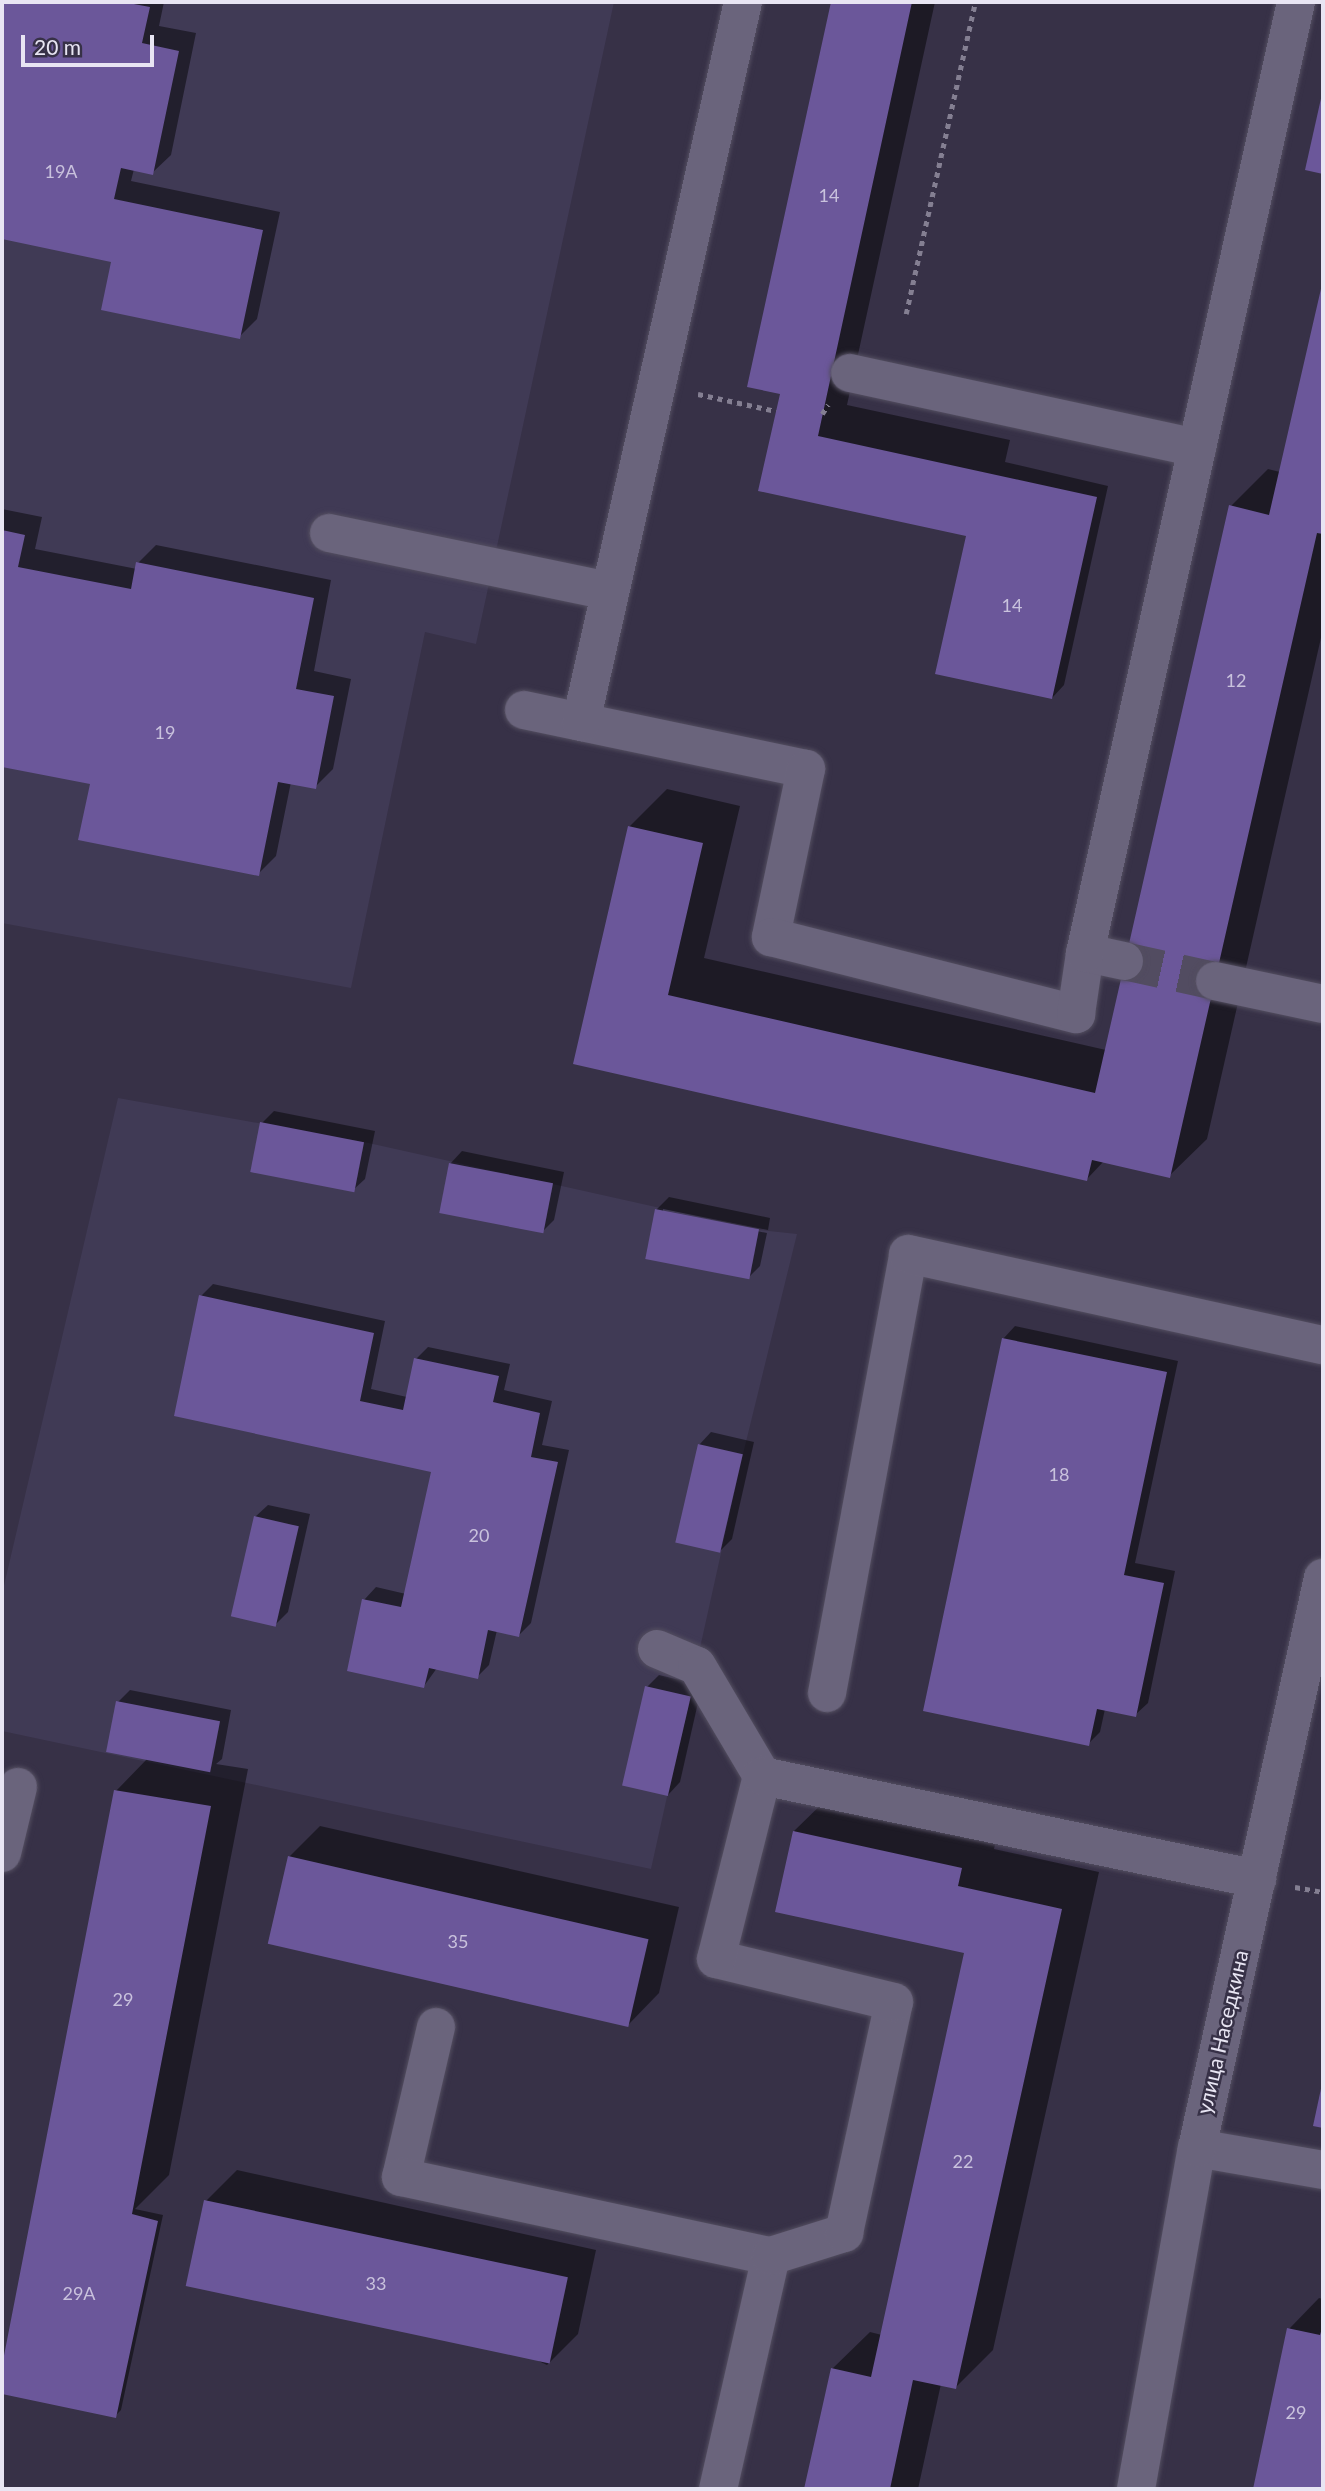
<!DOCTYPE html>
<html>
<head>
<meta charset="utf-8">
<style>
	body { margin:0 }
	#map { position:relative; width:1325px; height:2491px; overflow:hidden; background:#373147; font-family:Lato,sans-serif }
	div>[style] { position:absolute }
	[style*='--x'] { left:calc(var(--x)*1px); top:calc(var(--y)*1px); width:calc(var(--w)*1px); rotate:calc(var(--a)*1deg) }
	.built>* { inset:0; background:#403a55 }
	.shadow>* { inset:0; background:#0007 }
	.building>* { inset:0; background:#6b579a; transform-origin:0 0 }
	.minor-tunnel>* { height:38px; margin-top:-19px; transform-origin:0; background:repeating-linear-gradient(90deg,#524c61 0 38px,transparent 0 57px) }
	.path>* { height:4.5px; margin-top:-2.25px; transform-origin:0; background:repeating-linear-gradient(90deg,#847f92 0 5px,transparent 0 10px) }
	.roads { filter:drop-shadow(0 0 2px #534e60) drop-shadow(0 0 2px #534e60) }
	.minor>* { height:38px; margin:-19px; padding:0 19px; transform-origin:19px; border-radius:19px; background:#6a647c }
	span { translate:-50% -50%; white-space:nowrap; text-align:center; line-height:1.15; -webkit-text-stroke:5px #373147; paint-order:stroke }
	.number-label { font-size:18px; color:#c9c2dd }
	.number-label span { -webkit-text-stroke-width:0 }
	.street-label { font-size:21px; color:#e8e5f3 }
	.frame { position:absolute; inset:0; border:4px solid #e8e5f3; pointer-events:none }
	.scale { position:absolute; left:21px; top:35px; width:133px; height:32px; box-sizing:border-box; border:4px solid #e8e5f3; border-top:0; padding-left:9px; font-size:21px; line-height:24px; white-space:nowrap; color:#e8e5f3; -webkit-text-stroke:5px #373147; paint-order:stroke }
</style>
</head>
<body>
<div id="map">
	<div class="built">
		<div style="clip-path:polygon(2px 2px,614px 2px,476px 644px,425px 632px,351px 988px,2px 923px)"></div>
		<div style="clip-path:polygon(118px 1098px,364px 1142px,759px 1230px,797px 1234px,743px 1454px,651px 1869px,2px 1731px,2px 1594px)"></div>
	</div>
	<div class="shadow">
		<div style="clip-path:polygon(2px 2px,164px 2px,159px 26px,196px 33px,171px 155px,152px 173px,134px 169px,131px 181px,280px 212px,257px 319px,239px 337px,114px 261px,2px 237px)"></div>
		<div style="clip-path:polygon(832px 2px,935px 2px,847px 405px,1010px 440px,1005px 462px,1108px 486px,1064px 685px,1052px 698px,969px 530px,761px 490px,782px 393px,749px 386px)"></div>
		<div style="clip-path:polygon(1323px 283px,1323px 629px,1207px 1139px,1169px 1176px,1104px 1161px,1087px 1179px,575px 1062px,629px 827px,667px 789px,740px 806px,704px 958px,1106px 1050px,1231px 506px,1268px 469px,1280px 472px)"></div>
		<div style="clip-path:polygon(2px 509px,42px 517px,35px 549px,137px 569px,138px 563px,156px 545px,331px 580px,314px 671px,351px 679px,333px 769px,315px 787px,291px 782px,276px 856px,258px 874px,92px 783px,2px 765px)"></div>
		<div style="clip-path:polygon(274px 1111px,375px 1131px,365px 1179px,352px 1191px,262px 1123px)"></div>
		<div style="clip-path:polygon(462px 1151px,564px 1172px,554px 1220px,542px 1232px,450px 1164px)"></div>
		<div style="clip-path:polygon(669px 1197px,770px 1218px,768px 1230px,663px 1209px,663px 1212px,767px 1233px,760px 1266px,748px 1278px,656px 1210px)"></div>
		<div style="clip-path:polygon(213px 1284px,385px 1321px,371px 1389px,407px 1397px,416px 1359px,428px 1347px,510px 1364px,504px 1390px,552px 1401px,542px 1445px,569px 1450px,531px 1623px,519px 1635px,497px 1630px,489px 1665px,477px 1677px,437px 1668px,424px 1686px,364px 1600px,376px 1587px,406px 1594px,433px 1471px,201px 1296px)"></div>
		<div style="clip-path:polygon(1015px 1326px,1178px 1361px,1135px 1563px,1175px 1571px,1148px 1703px,1135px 1715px,1105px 1709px,1100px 1732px,1088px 1744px,1003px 1339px)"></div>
		<div style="clip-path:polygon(711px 1432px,754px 1442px,732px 1539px,720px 1551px,699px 1445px)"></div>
		<div style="clip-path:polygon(268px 1505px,310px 1514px,288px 1612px,276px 1624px,255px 1517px)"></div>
		<div style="clip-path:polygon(659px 1675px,702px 1685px,680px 1782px,668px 1795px,647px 1687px)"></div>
		<div style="clip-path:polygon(130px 1690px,231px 1710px,222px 1759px,216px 1764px,248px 1769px,169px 2175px,135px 2209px,163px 2215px,121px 2410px,115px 2416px,2px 2392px,2px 2376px,116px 1791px,148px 1758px,118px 1702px)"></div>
		<div style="clip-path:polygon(832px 1794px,998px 1831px,994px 1849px,1099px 1872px,993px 2350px,956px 2387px,941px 2384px,918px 2489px,806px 2489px,832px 2369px,870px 2332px,882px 2335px,966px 1952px,794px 1831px)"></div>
		<div style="clip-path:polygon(320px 1826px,679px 1907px,659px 1993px,629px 2024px,289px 1857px)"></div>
		<div style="clip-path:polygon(237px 2170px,596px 2250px,578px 2334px,547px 2365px,206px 2201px)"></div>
		<div style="clip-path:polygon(1319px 2298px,1323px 2299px,1323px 2489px,1255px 2489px,1289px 2329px)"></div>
	</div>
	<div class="building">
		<div style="clip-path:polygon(2px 2px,123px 2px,150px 7px,142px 43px,179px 51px,153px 175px,121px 168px,114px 199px,263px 230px,240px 339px,101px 310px,111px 262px,2px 239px)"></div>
		<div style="clip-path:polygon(831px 2px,912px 2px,818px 436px,1097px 497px,1052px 699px,935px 674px,966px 536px,758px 491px,780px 394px,747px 387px)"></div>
		<div style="clip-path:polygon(1322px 94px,1323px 94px,1323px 174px,1305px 170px)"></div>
		<div style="clip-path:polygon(1323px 280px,1323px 534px,1317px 533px,1170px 1178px,1092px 1160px,1087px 1181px,573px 1064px,628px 826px,703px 843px,668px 995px,1095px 1093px,1229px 505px,1269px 515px)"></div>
		<div style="clip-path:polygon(2px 530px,25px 535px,18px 567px,131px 589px,136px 562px,314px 598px,296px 689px,334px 696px,316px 789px,278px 782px,259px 876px,78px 840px,90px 784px,2px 767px)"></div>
		<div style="left:260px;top:1122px;width:106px;height:51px;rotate:11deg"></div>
		<div style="left:449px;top:1163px;width:106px;height:51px;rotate:11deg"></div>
		<div style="left:655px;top:1209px;width:106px;height:51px;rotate:11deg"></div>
		<div style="clip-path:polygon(199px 1295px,374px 1333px,360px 1401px,403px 1410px,414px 1358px,499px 1376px,493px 1402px,540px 1413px,531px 1457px,558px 1462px,519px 1637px,488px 1630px,478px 1679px,429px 1668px,424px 1688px,347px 1671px,362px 1599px,401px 1607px,431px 1472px,174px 1416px)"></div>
		<div style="clip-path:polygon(1002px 1338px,1167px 1372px,1124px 1575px,1164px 1583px,1136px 1717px,1097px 1709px,1089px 1746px,923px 1711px)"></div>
		<div style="left:698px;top:1444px;width:46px;height:101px;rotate:13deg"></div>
		<div style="left:254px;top:1516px;width:46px;height:103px;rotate:13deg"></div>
		<div style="left:645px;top:1686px;width:47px;height:102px;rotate:13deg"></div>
		<div style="left:116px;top:1701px;width:106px;height:52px;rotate:11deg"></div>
		<div style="clip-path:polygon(114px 1790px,211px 1806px,132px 2214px,158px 2221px,116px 2418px,2px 2394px,2px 2366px)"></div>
		<div style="clip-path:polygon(793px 1831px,962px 1868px,958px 1886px,1062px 1909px,956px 2389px,913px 2380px,890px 2489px,804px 2489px,831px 2368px,871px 2377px,964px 1953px,775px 1912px)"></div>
		<div style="left:288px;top:1856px;width:370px;height:90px;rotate:13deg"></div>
		<div style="clip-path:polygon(1322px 2084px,1323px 2084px,1323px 2128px,1313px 2126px)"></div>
		<div style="left:204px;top:2200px;width:372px;height:88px;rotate:12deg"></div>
		<div style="clip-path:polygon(1323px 2325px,1323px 2489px,1253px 2489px,1287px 2328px,1320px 2335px)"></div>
	</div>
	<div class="minor-tunnel">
		<div style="--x:1124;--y:961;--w:93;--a:12.4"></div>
	</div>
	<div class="path">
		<div style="--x:906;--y:314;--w:320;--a:-77.5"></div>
		<div style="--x:698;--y:394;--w:80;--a:12.3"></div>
		<div style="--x:822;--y:414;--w:11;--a:-56"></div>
		<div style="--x:1295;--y:1887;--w:28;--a:10"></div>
	</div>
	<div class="roads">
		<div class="minor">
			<div style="--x:850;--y:373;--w:355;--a:12.2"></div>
			<div style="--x:329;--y:533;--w:287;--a:11.7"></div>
			<div style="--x:524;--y:710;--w:288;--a:11.8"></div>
			<div style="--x:806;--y:769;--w:172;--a:101.8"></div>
			<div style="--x:771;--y:937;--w:315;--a:14.2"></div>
			<div style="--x:1076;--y:1014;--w:62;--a:-81.6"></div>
			<div style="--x:581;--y:722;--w:738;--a:-77.32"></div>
			<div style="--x:1124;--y:961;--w:40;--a:-168"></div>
			<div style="--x:1085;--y:953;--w:974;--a:-77.49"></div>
			<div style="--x:1215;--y:981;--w:110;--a:12"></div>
			<div style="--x:657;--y:1649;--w:43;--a:23"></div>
			<div style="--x:697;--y:1666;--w:128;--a:59.4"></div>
			<div style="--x:827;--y:1693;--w:446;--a:-79.5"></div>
			<div style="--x:908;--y:1254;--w:425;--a:12.4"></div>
			<div style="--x:2;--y:1853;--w:68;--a:-76.4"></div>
			<div style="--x:436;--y:2027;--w:154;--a:103.1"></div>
			<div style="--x:401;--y:2177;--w:378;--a:12.1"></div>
			<div style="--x:771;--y:2256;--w:239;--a:102.8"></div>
			<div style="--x:1197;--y:2148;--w:128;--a:9.9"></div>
			<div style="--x:771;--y:2256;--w:77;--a:-17.5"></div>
			<div style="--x:844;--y:2233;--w:236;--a:-77.8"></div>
			<div style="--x:894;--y:2002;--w:183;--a:-166.4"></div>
			<div style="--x:716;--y:1959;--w:189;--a:-75.9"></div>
			<div style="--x:762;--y:1776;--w:506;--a:11.75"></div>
			<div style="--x:1136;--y:2489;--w:346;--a:-79.9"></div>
			<div style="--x:1197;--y:2148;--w:584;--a:-77.54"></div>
		</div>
	</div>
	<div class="number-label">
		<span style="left:61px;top:171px">19А</span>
		<span style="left:829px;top:195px">14</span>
		<span style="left:1012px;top:605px">14</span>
		<span style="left:1236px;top:680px">12</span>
		<span style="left:165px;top:732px">19</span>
		<span style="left:1059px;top:1474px">18</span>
		<span style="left:479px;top:1535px">20</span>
		<span style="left:458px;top:1941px">35</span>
		<span style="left:123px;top:1999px">29</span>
		<span style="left:963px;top:2161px">22</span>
		<span style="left:376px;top:2283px">33</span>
		<span style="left:79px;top:2293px">29А</span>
		<span style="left:1296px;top:2412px">29</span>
	</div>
	<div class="street-label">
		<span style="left:1222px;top:2032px;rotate:-77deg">улица Наседкина</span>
	</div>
	<div class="frame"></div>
	<div class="scale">20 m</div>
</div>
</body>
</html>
